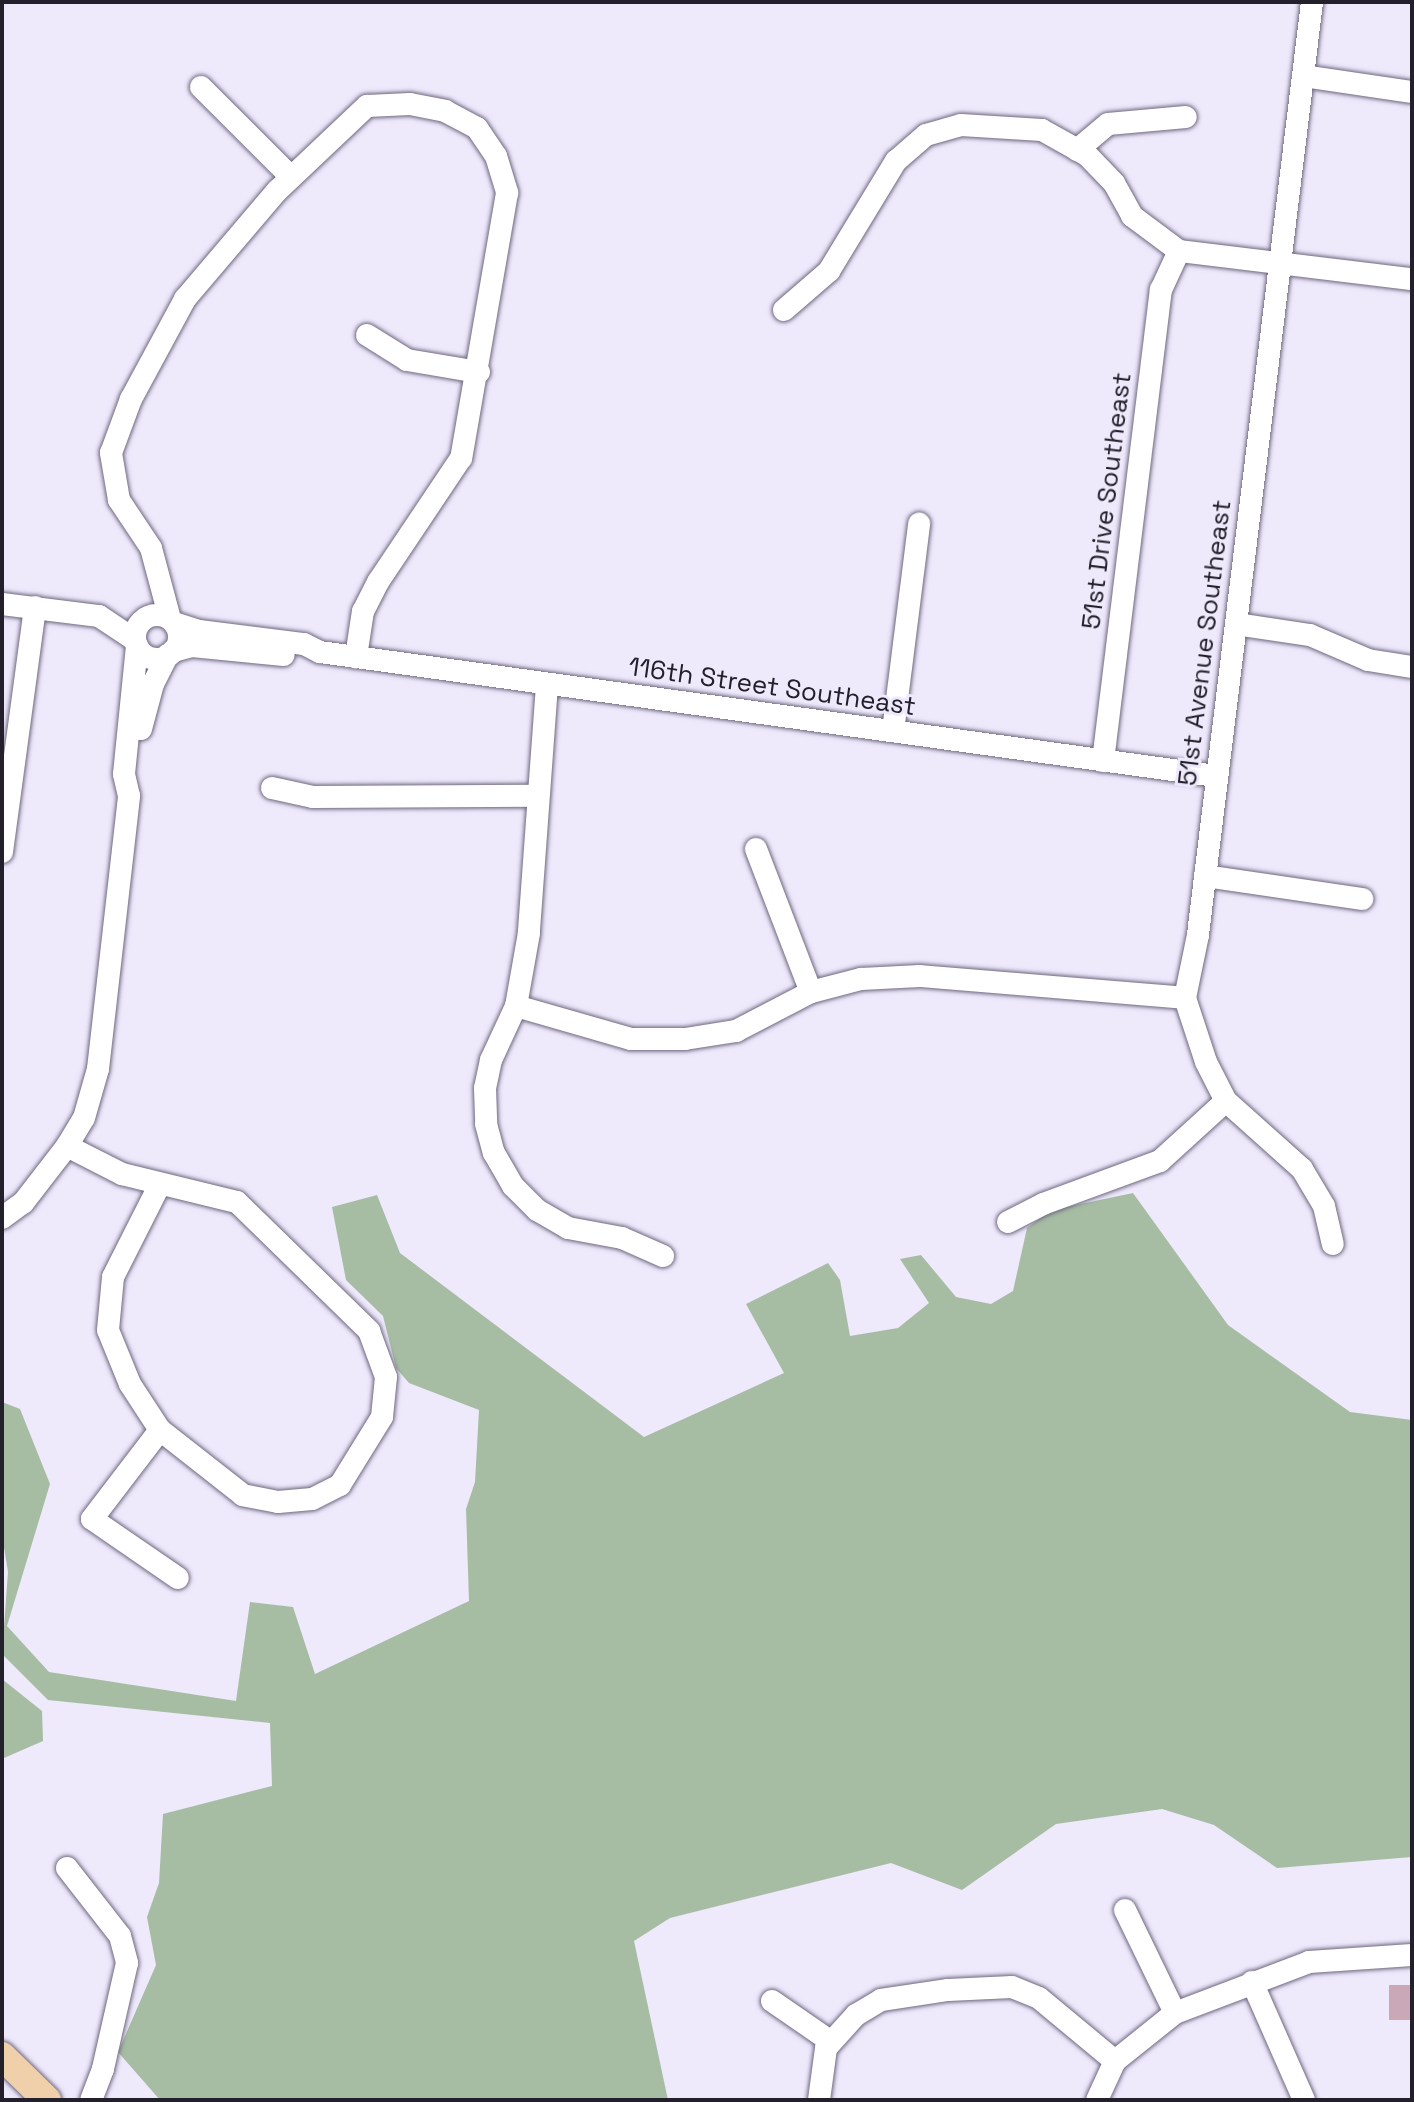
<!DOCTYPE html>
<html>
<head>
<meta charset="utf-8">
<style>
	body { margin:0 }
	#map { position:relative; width:1414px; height:2102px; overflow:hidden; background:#eee9fb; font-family:"Space Grotesk",sans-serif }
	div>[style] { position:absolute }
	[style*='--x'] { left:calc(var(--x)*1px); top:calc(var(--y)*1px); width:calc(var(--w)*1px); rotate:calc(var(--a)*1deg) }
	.forest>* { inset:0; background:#a6bda3 }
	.building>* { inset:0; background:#cba8b6; transform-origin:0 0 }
	.roads { filter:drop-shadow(0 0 2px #6e6780) drop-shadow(0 0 2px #6e6780) }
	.minor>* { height:22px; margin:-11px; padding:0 11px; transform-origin:11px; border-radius:11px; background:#fff }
	.minor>.ring { margin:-11px; padding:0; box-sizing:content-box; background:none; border:22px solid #fff; border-radius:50% }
	.major>* { height:28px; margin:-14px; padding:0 14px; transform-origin:14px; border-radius:14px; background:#efd0aa }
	span { translate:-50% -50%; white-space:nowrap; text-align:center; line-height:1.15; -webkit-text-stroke:6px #eee9fb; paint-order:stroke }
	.street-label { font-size:26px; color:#23202b }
	.frame { position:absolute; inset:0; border:4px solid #23202b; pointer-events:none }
</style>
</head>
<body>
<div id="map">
	<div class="forest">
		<div style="clip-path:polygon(1133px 1193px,1228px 1325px,1350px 1412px,1412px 1420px,1412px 1857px,1277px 1868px,1214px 1825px,1162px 1809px,1056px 1824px,962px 1890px,891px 1863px,670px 1918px,634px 1941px,668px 2100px,160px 2100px,118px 2052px,156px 1965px,147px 1917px,159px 1883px,163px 1814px,272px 1786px,270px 1723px,48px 1700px,2px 1654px,8px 1572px,2px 1535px,2px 1402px,20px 1409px,50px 1484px,7px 1626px,49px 1672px,236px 1701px,250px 1602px,293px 1607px,315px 1674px,469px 1601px,466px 1509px,475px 1482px,479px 1410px,409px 1383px,396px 1368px,383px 1316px,346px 1280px,332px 1207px,377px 1195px,400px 1253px,644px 1437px,784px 1373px,746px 1304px,828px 1263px,840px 1280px,850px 1336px,898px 1328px,929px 1303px,900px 1259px,921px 1255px,956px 1297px,991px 1304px,1013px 1291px,1027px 1228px,1052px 1210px)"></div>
		<div style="clip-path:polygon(2px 1679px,42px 1711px,43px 1741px,4px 1758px)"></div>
	</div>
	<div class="building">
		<div style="left:1389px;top:1985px;width:23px;height:35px"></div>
	</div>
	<div class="roads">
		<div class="minor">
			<div style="--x:1312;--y:2;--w:940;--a:96.97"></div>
			<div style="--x:1198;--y:935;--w:64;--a:101.7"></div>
			<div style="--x:1185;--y:998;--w:67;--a:71.8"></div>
			<div style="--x:1206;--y:1062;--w:44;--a:62.9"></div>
			<div style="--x:1226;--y:1101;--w:102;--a:41.8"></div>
			<div style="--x:1302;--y:1169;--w:43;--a:59.3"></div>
			<div style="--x:1324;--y:1206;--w:39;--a:77"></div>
			<div style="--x:1303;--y:76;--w:110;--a:8.4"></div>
			<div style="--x:201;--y:87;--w:127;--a:45"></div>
			<div style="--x:1077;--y:150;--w:40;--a:-40"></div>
			<div style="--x:1108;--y:124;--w:78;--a:-5.1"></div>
			<div style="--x:784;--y:310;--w:60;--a:-40.9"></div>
			<div style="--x:829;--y:271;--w:129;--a:-58.7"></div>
			<div style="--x:896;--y:161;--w:40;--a:-41"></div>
			<div style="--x:926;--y:135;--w:36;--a:-16"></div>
			<div style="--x:961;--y:125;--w:81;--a:3.5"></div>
			<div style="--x:1042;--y:130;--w:51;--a:29.1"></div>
			<div style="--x:1087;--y:155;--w:39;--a:46"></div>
			<div style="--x:1114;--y:183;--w:38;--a:61"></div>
			<div style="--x:1132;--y:216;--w:59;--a:36.7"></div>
			<div style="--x:1179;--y:251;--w:235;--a:6.9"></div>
			<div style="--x:367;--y:335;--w:47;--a:32"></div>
			<div style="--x:407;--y:360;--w:73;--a:9.5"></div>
			<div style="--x:2;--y:604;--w:98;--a:7.1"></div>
			<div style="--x:99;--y:616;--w:43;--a:33.7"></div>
			<div class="ring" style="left:135px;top:615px;width:22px;height:22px"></div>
			<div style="--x:170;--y:619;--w:73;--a:-105"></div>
			<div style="--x:151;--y:548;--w:58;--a:-123.7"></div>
			<div style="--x:119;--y:500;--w:48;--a:-99.7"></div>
			<div style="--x:111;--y:453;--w:58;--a:-69.7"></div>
			<div style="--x:131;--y:399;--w:114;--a:-61.6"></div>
			<div style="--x:185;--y:299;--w:142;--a:-49.6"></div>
			<div style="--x:277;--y:191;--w:124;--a:-43.4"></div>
			<div style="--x:367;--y:106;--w:43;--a:-2.7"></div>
			<div style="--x:410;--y:104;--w:36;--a:11"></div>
			<div style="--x:445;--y:111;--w:36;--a:28"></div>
			<div style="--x:477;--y:128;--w:34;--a:56"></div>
			<div style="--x:496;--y:156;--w:39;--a:73"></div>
			<div style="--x:507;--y:193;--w:269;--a:99.8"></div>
			<div style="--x:461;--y:458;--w:149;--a:123.8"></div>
			<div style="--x:378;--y:582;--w:33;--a:117"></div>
			<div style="--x:363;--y:611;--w:47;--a:98.7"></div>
			<div style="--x:174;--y:623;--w:26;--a:18"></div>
			<div style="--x:199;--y:631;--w:106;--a:7.1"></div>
			<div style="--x:304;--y:644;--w:18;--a:27"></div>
			<div style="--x:320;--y:652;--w:905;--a:7.88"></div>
			<div style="--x:1236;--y:624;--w:75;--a:8.5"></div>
			<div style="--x:1310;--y:635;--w:63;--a:23.3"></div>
			<div style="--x:1368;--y:660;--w:45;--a:9"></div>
			<div style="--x:173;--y:651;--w:20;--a:-15"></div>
			<div style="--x:192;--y:646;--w:92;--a:5.6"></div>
			<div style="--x:547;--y:685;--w:249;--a:94.2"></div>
			<div style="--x:529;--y:933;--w:74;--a:100.1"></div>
			<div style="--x:516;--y:1006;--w:60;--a:114.8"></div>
			<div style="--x:491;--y:1060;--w:29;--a:102"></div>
			<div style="--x:485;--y:1088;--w:36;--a:88"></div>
			<div style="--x:486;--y:1124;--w:30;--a:75"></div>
			<div style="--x:494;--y:1153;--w:38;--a:60"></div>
			<div style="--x:513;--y:1186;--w:34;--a:45"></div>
			<div style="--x:537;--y:1210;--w:36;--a:30"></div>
			<div style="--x:568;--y:1228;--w:55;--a:10.5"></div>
			<div style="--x:622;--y:1238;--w:45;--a:23.7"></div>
			<div style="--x:141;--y:729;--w:47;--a:-75.1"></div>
			<div style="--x:153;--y:684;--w:33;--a:-63"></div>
			<div style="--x:893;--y:731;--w:209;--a:-82.8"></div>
			<div style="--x:1103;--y:761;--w:475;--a:-83"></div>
			<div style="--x:1161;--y:290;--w:43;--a:-65.2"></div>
			<div style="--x:272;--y:788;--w:42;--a:12.4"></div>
			<div style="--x:313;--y:797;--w:222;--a:-0.3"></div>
			<div style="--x:756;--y:849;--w:153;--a:69"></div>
			<div style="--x:2;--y:852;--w:247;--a:-82.3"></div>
			<div style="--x:1205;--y:876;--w:159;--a:8.3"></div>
			<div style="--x:516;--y:1006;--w:120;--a:16"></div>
			<div style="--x:631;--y:1039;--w:54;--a:0"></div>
			<div style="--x:685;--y:1039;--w:52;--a:-8.9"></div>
			<div style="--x:736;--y:1031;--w:85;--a:-27.5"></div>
			<div style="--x:811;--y:992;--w:52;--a:-14.6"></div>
			<div style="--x:861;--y:979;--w:59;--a:-2.9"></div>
			<div style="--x:920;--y:976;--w:266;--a:4.7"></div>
			<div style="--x:67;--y:1146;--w:62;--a:27"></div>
			<div style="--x:122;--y:1174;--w:118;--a:13.7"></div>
			<div style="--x:237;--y:1202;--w:185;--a:44.3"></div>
			<div style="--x:369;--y:1331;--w:49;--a:69.7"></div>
			<div style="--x:386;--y:1377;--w:40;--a:95.7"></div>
			<div style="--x:382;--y:1417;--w:80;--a:121.7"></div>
			<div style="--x:340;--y:1485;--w:31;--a:153"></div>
			<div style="--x:312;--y:1499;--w:34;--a:175"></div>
			<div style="--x:278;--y:1502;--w:36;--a:-169"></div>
			<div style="--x:243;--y:1495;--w:105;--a:-141.9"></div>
			<div style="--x:160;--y:1430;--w:55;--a:-123.1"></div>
			<div style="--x:130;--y:1384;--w:58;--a:-112.2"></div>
			<div style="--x:108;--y:1330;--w:53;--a:-84.6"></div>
			<div style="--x:113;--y:1277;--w:104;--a:-63.2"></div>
			<div style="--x:2;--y:1218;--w:26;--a:-36"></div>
			<div style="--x:23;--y:1203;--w:72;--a:-52.3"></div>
			<div style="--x:67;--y:1146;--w:33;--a:-59"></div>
			<div style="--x:84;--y:1118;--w:51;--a:-74.1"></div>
			<div style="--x:98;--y:1069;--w:275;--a:-83.5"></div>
			<div style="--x:129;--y:796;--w:23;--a:-103"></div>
			<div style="--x:124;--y:774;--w:129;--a:-84.2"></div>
			<div style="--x:1008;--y:1222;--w:39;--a:-27"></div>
			<div style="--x:1043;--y:1204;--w:125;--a:-20.2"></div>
			<div style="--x:1160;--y:1161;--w:89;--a:-42.3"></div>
			<div style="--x:160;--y:1430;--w:112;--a:127.4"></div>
			<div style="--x:92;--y:1519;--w:104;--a:34.5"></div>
			<div style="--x:67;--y:1868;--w:86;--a:52.1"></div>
			<div style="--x:120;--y:1936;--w:28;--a:75"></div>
			<div style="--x:127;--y:1963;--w:109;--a:102.8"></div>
			<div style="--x:103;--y:2069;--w:33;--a:111"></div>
			<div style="--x:1125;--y:1910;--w:114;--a:64.1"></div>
			<div style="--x:1252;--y:1982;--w:129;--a:66.2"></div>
			<div style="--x:772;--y:2001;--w:70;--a:34.6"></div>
			<div style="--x:819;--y:2100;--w:52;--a:-82.3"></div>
			<div style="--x:826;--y:2048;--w:45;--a:-47.7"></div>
			<div style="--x:856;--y:2015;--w:29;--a:-31"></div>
			<div style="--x:881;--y:2000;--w:68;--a:-8.5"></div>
			<div style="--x:948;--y:1990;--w:64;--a:-2.7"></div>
			<div style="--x:1012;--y:1987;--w:29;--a:22"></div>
			<div style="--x:1039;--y:1998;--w:99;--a:39.7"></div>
			<div style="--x:1097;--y:2100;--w:43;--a:-65.2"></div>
			<div style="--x:1115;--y:2061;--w:77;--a:-38.7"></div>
			<div style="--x:1175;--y:2013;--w:143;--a:-20.8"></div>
			<div style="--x:1309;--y:1962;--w:103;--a:-3.9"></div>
		</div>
		<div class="major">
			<div style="--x:2;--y:2056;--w:63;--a:44.4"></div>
		</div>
	</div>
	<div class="street-label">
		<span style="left:1107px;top:501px;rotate:-83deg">51st Drive Southeast</span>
		<span style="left:1205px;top:643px;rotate:-83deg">51st Avenue Southeast</span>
		<span style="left:772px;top:687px;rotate:8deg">116th Street Southeast</span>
	</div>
	<div class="frame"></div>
</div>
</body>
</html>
